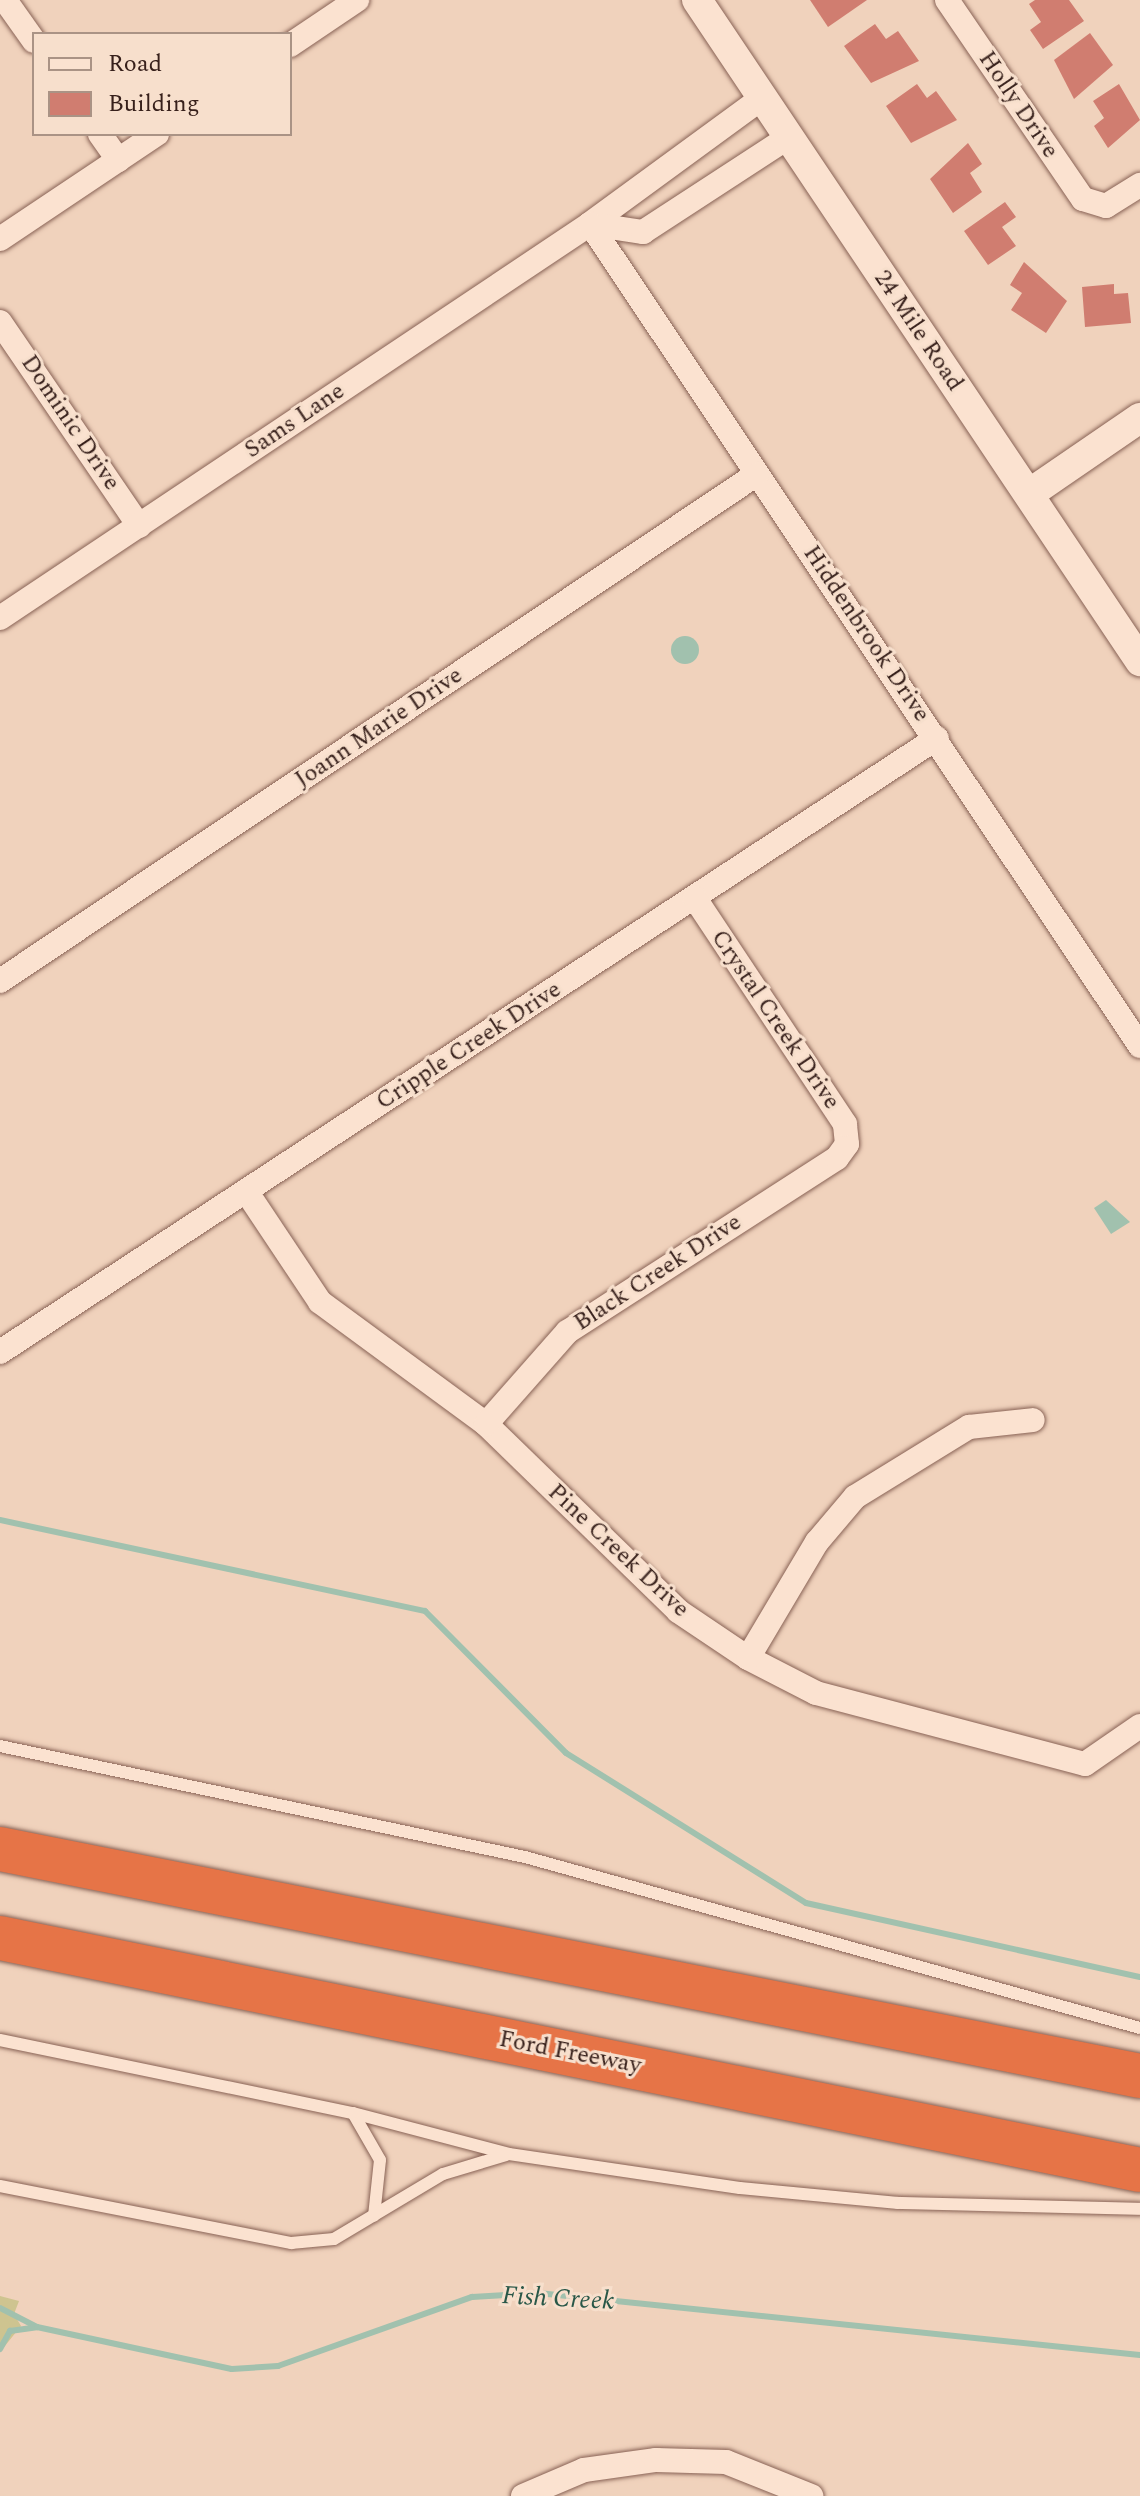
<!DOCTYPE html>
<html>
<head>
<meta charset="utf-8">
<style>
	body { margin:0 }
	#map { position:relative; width:1140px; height:2496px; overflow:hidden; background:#f0d2bc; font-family:Spectral,serif }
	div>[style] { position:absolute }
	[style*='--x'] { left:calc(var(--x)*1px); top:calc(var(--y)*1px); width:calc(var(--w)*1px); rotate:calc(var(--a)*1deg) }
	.green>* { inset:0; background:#cec490 }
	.water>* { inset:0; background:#a1c1ae }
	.round { border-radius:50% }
	.stream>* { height:6px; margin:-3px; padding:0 3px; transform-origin:3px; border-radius:3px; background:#a1c1ae }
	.building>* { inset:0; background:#d07d70 }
	.roads { filter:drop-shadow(0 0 2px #886255) drop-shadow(0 0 2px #886255) }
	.service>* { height:12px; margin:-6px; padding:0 6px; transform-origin:6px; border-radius:6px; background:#fbe2d0 }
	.minor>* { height:24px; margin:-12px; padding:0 12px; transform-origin:12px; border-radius:12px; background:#fbe2d0 }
	.tertiary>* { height:30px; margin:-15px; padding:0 15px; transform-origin:15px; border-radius:15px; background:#fbe2d0 }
	.motorway>* { height:44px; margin:-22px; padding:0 22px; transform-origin:22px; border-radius:22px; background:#e67447 }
	span { translate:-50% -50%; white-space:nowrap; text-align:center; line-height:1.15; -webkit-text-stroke:6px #f7dfcc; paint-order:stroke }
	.street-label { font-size:24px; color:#37201b }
	.water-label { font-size:26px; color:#295748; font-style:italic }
	.legend { position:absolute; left:32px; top:32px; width:260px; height:104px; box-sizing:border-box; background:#f7dfcc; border:2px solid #aa9385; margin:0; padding:10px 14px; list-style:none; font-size:24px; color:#37201b }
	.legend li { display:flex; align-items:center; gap:16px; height:40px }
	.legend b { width:40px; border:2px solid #aa9385 }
</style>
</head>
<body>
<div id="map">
	<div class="green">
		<div style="clip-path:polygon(0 2296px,19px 2301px,14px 2314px,21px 2326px,0 2352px)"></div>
	</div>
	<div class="water">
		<div class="round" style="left:671px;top:636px;width:28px;height:28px"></div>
		<div style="clip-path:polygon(1106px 1200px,1130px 1222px,1111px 1234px,1094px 1208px)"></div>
	</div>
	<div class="stream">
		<div style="--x:0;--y:1520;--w:435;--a:12.1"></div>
		<div style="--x:425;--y:1611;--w:200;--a:45.2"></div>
		<div style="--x:566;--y:1753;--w:283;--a:32"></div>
		<div style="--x:806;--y:1903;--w:342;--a:12.5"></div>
		<div style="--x:0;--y:2308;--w:42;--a:27.2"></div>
		<div style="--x:0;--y:2349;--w:21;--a:-61"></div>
		<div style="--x:10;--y:2331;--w:27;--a:-8"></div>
		<div style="--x:37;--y:2327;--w:199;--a:12.2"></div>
		<div style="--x:232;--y:2369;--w:46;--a:-3.7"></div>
		<div style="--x:278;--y:2366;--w:206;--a:-19.6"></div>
		<div style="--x:472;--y:2297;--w:66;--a:-3.5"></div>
		<div style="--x:538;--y:2293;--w:605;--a:5.88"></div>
	</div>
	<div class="building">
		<div style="clip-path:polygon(810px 0,867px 0,828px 27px)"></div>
		<div style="clip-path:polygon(1035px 0,1069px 0,1084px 21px,1043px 49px,1030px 30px,1041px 22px,1029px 4px)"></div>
		<div style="clip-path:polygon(875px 24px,886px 39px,898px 31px,919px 61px,871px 83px,844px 46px)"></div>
		<div style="clip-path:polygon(1090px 33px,1113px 65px,1074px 99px,1054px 60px)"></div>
		<div style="clip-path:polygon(917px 84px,927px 98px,936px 91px,957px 120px,911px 143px,886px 106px)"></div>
		<div style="clip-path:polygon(1119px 84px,1140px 120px,1108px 148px,1094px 126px,1104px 118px,1093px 101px)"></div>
		<div style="clip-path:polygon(968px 143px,982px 164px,970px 173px,982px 192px,953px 213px,930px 179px)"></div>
		<div style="clip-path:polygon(1005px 202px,1016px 217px,1002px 227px,1016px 246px,988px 265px,964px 231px)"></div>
		<div style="clip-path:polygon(1024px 262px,1067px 301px,1046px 333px,1011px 310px,1022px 293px,1010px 285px)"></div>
		<div style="clip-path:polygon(1114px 284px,1114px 294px,1128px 293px,1131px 323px,1085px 327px,1082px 287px)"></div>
	</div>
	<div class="roads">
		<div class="service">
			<div style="--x:0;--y:1746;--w:537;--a:11.94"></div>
			<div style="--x:525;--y:1857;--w:638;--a:15.54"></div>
			<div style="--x:0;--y:2040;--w:360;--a:11.7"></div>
			<div style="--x:353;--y:2113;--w:161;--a:14.7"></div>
			<div style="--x:509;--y:2154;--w:233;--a:8.4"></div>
			<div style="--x:740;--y:2188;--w:159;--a:5.4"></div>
			<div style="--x:898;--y:2203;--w:242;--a:1.4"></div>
			<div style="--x:353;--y:2113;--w:54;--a:60.1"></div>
			<div style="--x:380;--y:2160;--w:56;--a:96.1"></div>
			<div style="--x:0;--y:2186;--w:297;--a:11.1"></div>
			<div style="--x:291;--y:2243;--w:43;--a:-5.3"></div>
			<div style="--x:334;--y:2239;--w:127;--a:-30.8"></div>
			<div style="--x:443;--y:2174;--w:66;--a:-16.8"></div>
		</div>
		<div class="minor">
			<div style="--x:5;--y:0;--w:50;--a:54.7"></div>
			<div style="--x:947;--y:0;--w:241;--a:55.7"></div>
			<div style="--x:1083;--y:199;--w:24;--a:17"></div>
			<div style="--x:1106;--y:206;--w:40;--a:-32"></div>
			<div style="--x:290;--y:45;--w:81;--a:-33.9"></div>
			<div style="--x:762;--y:98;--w:213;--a:143.8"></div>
			<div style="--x:590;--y:224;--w:54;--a:8.6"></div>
			<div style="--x:643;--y:232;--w:174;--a:-33.1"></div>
			<div style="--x:100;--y:134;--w:32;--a:55"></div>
			<div style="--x:0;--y:239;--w:189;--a:-33.8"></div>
			<div style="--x:0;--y:322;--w:247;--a:55.7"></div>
			<div style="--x:0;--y:618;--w:709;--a:-33.73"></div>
			<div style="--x:590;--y:224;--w:989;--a:56.21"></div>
			<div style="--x:0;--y:981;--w:911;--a:-33.81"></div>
			<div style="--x:246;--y:1191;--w:133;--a:56.3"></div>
			<div style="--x:320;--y:1302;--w:206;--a:36.3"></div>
			<div style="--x:486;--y:1424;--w:268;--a:44.2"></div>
			<div style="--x:678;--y:1611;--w:84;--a:33.9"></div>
			<div style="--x:748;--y:1658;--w:76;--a:27.2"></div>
			<div style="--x:816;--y:1693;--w:278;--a:14.8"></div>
			<div style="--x:1085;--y:1764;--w:67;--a:-34.6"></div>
			<div style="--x:0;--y:1352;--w:1120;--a:-33.24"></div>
			<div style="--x:486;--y:1424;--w:123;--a:-48.6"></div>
			<div style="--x:567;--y:1332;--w:321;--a:-32.8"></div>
			<div style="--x:837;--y:1158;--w:17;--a:-54"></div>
			<div style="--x:847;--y:1144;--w:20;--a:-96"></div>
			<div style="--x:845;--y:1124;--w:271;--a:-123.6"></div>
			<div style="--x:748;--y:1658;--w:135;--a:-59.3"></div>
			<div style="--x:817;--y:1542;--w:59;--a:-49.8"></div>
			<div style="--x:855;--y:1497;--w:134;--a:-31.6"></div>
			<div style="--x:969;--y:1427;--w:64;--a:-6.2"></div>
			<div style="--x:523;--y:2496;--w:66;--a:-23.1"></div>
			<div style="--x:584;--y:2470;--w:73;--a:-7.9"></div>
			<div style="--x:656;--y:2460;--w:70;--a:1.6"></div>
			<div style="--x:726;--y:2462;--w:92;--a:21.8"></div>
		</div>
		<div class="tertiary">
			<div style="--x:697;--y:0;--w:796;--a:56.17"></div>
			<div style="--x:1029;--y:494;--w:135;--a:-34.4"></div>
		</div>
		<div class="motorway">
			<div style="--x:0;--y:1849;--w:1162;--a:11.26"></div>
			<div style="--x:0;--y:1938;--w:1163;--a:11.5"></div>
		</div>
	</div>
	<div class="street-label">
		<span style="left:1018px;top:105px;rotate:56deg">Holly Drive</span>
		<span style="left:918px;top:331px;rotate:56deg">24 Mile Road</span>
		<span style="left:295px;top:421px;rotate:-34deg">Sams Lane</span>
		<span style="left:70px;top:423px;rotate:56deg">Dominic Drive</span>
		<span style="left:866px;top:634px;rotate:56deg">Hiddenbrook Drive</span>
		<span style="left:379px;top:728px;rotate:-34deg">Joann Marie Drive</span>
		<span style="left:775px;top:1020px;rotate:56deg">Crystal Creek Drive</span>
		<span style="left:469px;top:1046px;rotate:-33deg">Cripple Creek Drive</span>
		<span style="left:658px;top:1273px;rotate:-33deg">Black Creek Drive</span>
		<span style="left:618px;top:1551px;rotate:43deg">Pine Creek Drive</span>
		<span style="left:570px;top:2053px;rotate:11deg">Ford Freeway</span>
	</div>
	<div class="water-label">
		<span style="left:558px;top:2299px;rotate:3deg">Fish Creek</span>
	</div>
	<ul class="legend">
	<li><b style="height:10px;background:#fbe2d0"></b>Road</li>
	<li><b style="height:22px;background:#d07d70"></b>Building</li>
	</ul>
</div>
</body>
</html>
